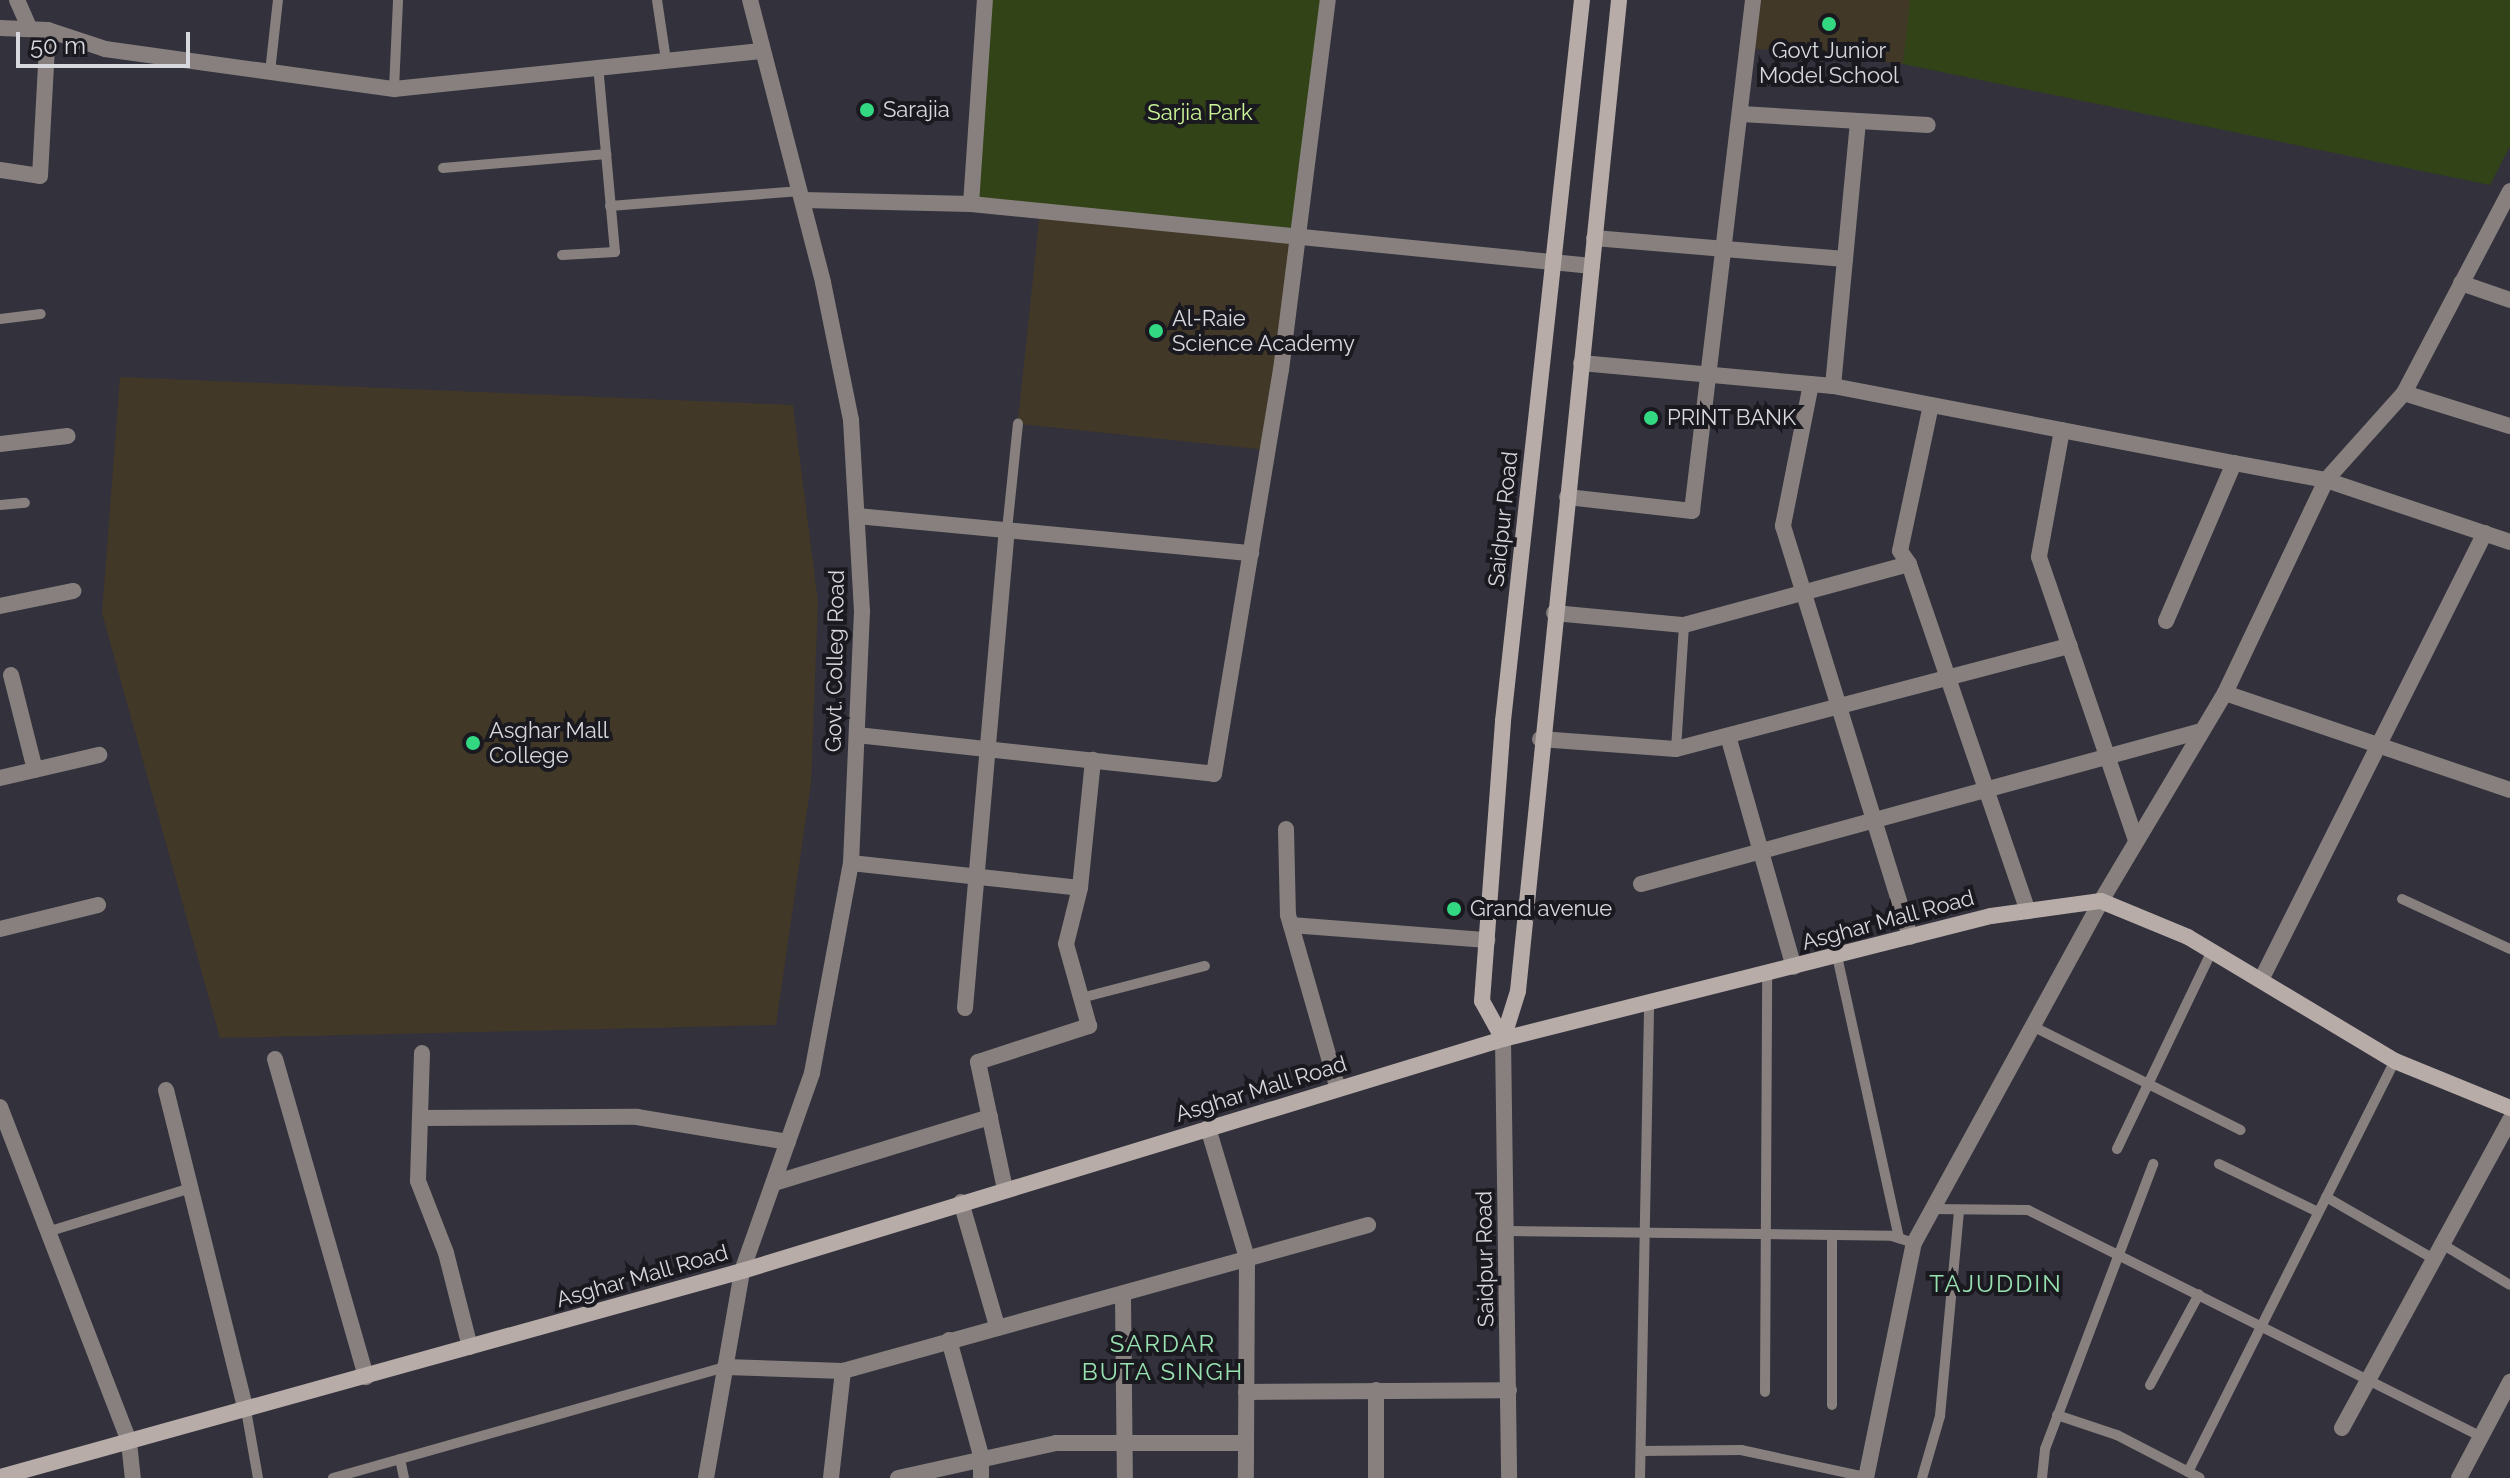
<!DOCTYPE html>
<html>
<head>
<meta charset="utf-8">
<style>
	body { margin:0 }
	#map { position:relative; width:2510px; height:1478px; overflow:hidden; background:#32313c; font-family:Raleway,sans-serif }
	div>[style] { position:absolute }
	[style*='--x'] { left:calc(var(--x)*1px); top:calc(var(--y)*1px); width:calc(var(--w)*1px); rotate:calc(var(--a)*1deg) }
	.education>* { inset:0; background:#423828; transform-origin:0 0 }
	.green>* { inset:0; background:#324417 }
	.service>* { height:10px; margin:-5px; padding:0 5px; transform-origin:5px; border-radius:5px; background:#87807e }
	.minor>* { height:16px; margin:-8px; padding:0 8px; transform-origin:8px; border-radius:8px; background:#87807e }
	.tertiary>* { height:16px; margin:-8px; padding:0 8px; transform-origin:8px; border-radius:8px; background:#87807e }
	.secondary>* { height:16px; margin:-8px; padding:0 8px; transform-origin:8px; border-radius:8px; background:#b7aca8 }
	.dots>* { width:22px; height:22px; translate:-50% -50%; box-sizing:border-box; border:4px solid #1a191f; border-radius:50% }
	span { translate:-50% -50%; white-space:nowrap; text-align:center; line-height:1.15; -webkit-text-stroke:8px #1a191f; paint-order:stroke }
	.poi-label { font-size:22px; color:#d7d7de }
	.left { translate:0 -50%; text-align:left }
	.park-label { font-size:22px; color:#caf497 }
	.street-label { font-size:22px; color:#d7d7de }
	.neighbourhood-label { font-size:24px; color:#98e2b1; letter-spacing:2px }
	.scale { position:absolute; left:16px; top:32px; width:174px; height:36px; box-sizing:border-box; border:4px solid #d7d7de; border-top:0; padding-left:10px; font-size:24px; line-height:28px; white-space:nowrap; color:#d7d7de; -webkit-text-stroke:6px #1a191f; paint-order:stroke }
</style>
</head>
<body>
<div id="map">
	<div class="education">
		<div style="clip-path:polygon(1753px 0,1911px 0,1903px 64px,1748px 48px)"></div>
		<div style="left:1040px;top:211px;width:259px;height:214px;rotate:6deg"></div>
		<div style="clip-path:polygon(120px 377px,793px 405px,818px 602px,811px 783px,776px 1025px,220px 1038px,102px 613px)"></div>
	</div>
	<div class="green">
		<div style="clip-path:polygon(985px 0,1328px 0,1298px 238px,971px 204px)"></div>
		<div style="clip-path:polygon(1910px 0,2510px 0,2510px 146px,2490px 185px,1903px 64px)"></div>
	</div>
	<div class="service">
		<div style="--x:657;--y:0;--w:61;--a:81.5"></div>
		<div style="--x:270;--y:72;--w:72;--a:-83.7"></div>
		<div style="--x:394;--y:89;--w:89;--a:-87.4"></div>
		<div style="--x:443;--y:168;--w:164;--a:-4.9"></div>
		<div style="--x:610;--y:206;--w:191;--a:-4.5"></div>
		<div style="--x:562;--y:255;--w:53;--a:-3.2"></div>
		<div style="--x:615;--y:252;--w:187;--a:-95.2"></div>
		<div style="--x:0;--y:319;--w:41;--a:-7"></div>
		<div style="--x:0;--y:505;--w:25;--a:-5"></div>
		<div style="--x:1007;--y:530;--w:107;--a:-84.1"></div>
		<div style="--x:1676;--y:749;--w:124;--a:-86.3"></div>
		<div style="--x:2402;--y:899;--w:119;--a:24.8"></div>
		<div style="--x:1837;--y:956;--w:289;--a:77.6"></div>
		<div style="--x:1081;--y:998;--w:128;--a:-14.5"></div>
		<div style="--x:2032;--y:1026;--w:233;--a:26.5"></div>
		<div style="--x:2117;--y:1149;--w:220;--a:-64.4"></div>
		<div style="--x:2219;--y:1164;--w:110;--a:25.9"></div>
		<div style="--x:2326;--y:1197;--w:125;--a:29.9"></div>
		<div style="--x:1932;--y:1209;--w:96;--a:0.6"></div>
		<div style="--x:2028;--y:1210;--w:505;--a:26.57"></div>
		<div style="--x:1507;--y:1231;--w:385;--a:0.7"></div>
		<div style="--x:1892;--y:1236;--w:23;--a:18"></div>
		<div style="--x:47;--y:1232;--w:151;--a:-17"></div>
		<div style="--x:1832;--y:1235;--w:170;--a:90"></div>
		<div style="--x:2442;--y:1244;--w:79;--a:31.1"></div>
		<div style="--x:2150;--y:1385;--w:103;--a:-61.7"></div>
		<div style="--x:1765;--y:1392;--w:419;--a:-89.7"></div>
		<div style="--x:246;--y:1410;--w:69;--a:80"></div>
		<div style="--x:2057;--y:1415;--w:63;--a:18.4"></div>
		<div style="--x:2117;--y:1435;--w:93;--a:27.4"></div>
		<div style="--x:1641;--y:1451;--w:100;--a:-0.6"></div>
		<div style="--x:1741;--y:1450;--w:128;--a:12.2"></div>
		<div style="--x:400;--y:1459;--w:19;--a:78"></div>
		<div style="--x:2188;--y:1472;--w:460;--a:-63.3"></div>
		<div style="--x:333;--y:1478;--w:407;--a:-15.8"></div>
		<div style="--x:1640;--y:1478;--w:475;--a:-88.9"></div>
		<div style="--x:1922;--y:1478;--w:65;--a:-73.8"></div>
		<div style="--x:1940;--y:1416;--w:207;--a:-84.7"></div>
		<div style="--x:2042;--y:1478;--w:29;--a:-84"></div>
		<div style="--x:2045;--y:1449;--w:305;--a:-69.2"></div>
	</div>
	<div class="minor">
		<div style="--x:17;--y:0;--w:30;--a:66"></div>
		<div style="--x:0;--y:28;--w:48;--a:2.4"></div>
		<div style="--x:48;--y:30;--w:60;--a:18.4"></div>
		<div style="--x:105;--y:49;--w:292;--a:7.9"></div>
		<div style="--x:394;--y:89;--w:369;--a:-5.9"></div>
		<div style="--x:1741;--y:114;--w:187;--a:3.4"></div>
		<div style="--x:0;--y:170;--w:40;--a:8.5"></div>
		<div style="--x:40;--y:176;--w:146;--a:-86.9"></div>
		<div style="--x:803;--y:200;--w:168;--a:1.4"></div>
		<div style="--x:971;--y:204;--w:624;--a:5.7"></div>
		<div style="--x:971;--y:204;--w:204;--a:-86.1"></div>
		<div style="--x:1594;--y:238;--w:252;--a:4.8"></div>
		<div style="--x:2461;--y:283;--w:52;--a:19.1"></div>
		<div style="--x:1581;--y:363;--w:253;--a:5.2"></div>
		<div style="--x:1833;--y:386;--w:408;--a:10.9"></div>
		<div style="--x:2234;--y:463;--w:94;--a:10.5"></div>
		<div style="--x:2326;--y:480;--w:194;--a:18.6"></div>
		<div style="--x:1811;--y:384;--w:145;--a:101.2"></div>
		<div style="--x:1783;--y:526;--w:430;--a:72.8"></div>
		<div style="--x:1833;--y:386;--w:266;--a:-84.6"></div>
		<div style="--x:2404;--y:393;--w:111;--a:17.3"></div>
		<div style="--x:1931;--y:405;--w:149;--a:102"></div>
		<div style="--x:1900;--y:551;--w:16;--a:55"></div>
		<div style="--x:1909;--y:564;--w:367;--a:71.1"></div>
		<div style="--x:2062;--y:430;--w:129;--a:100.3"></div>
		<div style="--x:2039;--y:557;--w:300;--a:71.1"></div>
		<div style="--x:0;--y:444;--w:68;--a:-6.7"></div>
		<div style="--x:1567;--y:497;--w:126;--a:6.4"></div>
		<div style="--x:1692;--y:511;--w:515;--a:-83.19"></div>
		<div style="--x:857;--y:516;--w:396;--a:5.4"></div>
		<div style="--x:0;--y:606;--w:75;--a:-11.6"></div>
		<div style="--x:1554;--y:613;--w:131;--a:5.3"></div>
		<div style="--x:1684;--y:625;--w:233;--a:-15.2"></div>
		<div style="--x:2166;--y:621;--w:172;--a:-66.7"></div>
		<div style="--x:11;--y:675;--w:98;--a:75.8"></div>
		<div style="--x:2225;--y:693;--w:301;--a:18.8"></div>
		<div style="--x:857;--y:735;--w:359;--a:6.2"></div>
		<div style="--x:1214;--y:774;--w:410;--a:-80.6"></div>
		<div style="--x:1281;--y:370;--w:373;--a:-82.8"></div>
		<div style="--x:1728;--y:736;--w:240;--a:74.1"></div>
		<div style="--x:1540;--y:739;--w:136;--a:4.2"></div>
		<div style="--x:1676;--y:749;--w:407;--a:-14.7"></div>
		<div style="--x:0;--y:778;--w:102;--a:-13.1"></div>
		<div style="--x:1286;--y:829;--w:86;--a:88.7"></div>
		<div style="--x:1288;--y:915;--w:181;--a:74"></div>
		<div style="--x:851;--y:863;--w:230;--a:6.2"></div>
		<div style="--x:1641;--y:884;--w:581;--a:-15.28"></div>
		<div style="--x:1291;--y:925;--w:197;--a:4.4"></div>
		<div style="--x:0;--y:929;--w:101;--a:-13.8"></div>
		<div style="--x:2261;--y:980;--w:500;--a:-63.4"></div>
		<div style="--x:965;--y:1008;--w:480;--a:-85"></div>
		<div style="--x:422;--y:1053;--w:128;--a:91.8"></div>
		<div style="--x:418;--y:1181;--w:77;--a:68.7"></div>
		<div style="--x:446;--y:1253;--w:97;--a:75.7"></div>
		<div style="--x:275;--y:1059;--w:331;--a:74"></div>
		<div style="--x:166;--y:1090;--w:330;--a:76"></div>
		<div style="--x:0;--y:1107;--w:359;--a:68.9"></div>
		<div style="--x:129;--y:1442;--w:36;--a:84"></div>
		<div style="--x:420;--y:1118;--w:217;--a:-0.3"></div>
		<div style="--x:637;--y:1117;--w:153;--a:9.4"></div>
		<div style="--x:1208;--y:1128;--w:136;--a:73.3"></div>
		<div style="--x:1247;--y:1258;--w:220;--a:90.3"></div>
		<div style="--x:774;--y:1183;--w:226;--a:-17"></div>
		<div style="--x:1005;--y:1189;--w:130;--a:-102"></div>
		<div style="--x:978;--y:1062;--w:117;--a:-18"></div>
		<div style="--x:1089;--y:1026;--w:85;--a:-105.7"></div>
		<div style="--x:1066;--y:944;--w:58;--a:-76"></div>
		<div style="--x:1080;--y:888;--w:129;--a:-84.2"></div>
		<div style="--x:961;--y:1202;--w:129;--a:73.8"></div>
		<div style="--x:1123;--y:1297;--w:181;--a:89.4"></div>
		<div style="--x:949;--y:1340;--w:119;--a:74.5"></div>
		<div style="--x:981;--y:1455;--w:23;--a:90"></div>
		<div style="--x:725;--y:1367;--w:118;--a:1.9"></div>
		<div style="--x:843;--y:1371;--w:545;--a:-15.54"></div>
		<div style="--x:1246;--y:1392;--w:263;--a:-0.4"></div>
		<div style="--x:2342;--y:1428;--w:351;--a:-61.4"></div>
		<div style="--x:831;--y:1478;--w:108;--a:-83.6"></div>
		<div style="--x:898;--y:1478;--w:162;--a:-12.5"></div>
		<div style="--x:1056;--y:1443;--w:189;--a:0"></div>
		<div style="--x:1376;--y:1478;--w:88;--a:-90"></div>
		<div style="--x:1866;--y:1478;--w:240;--a:-78.5"></div>
		<div style="--x:1914;--y:1243;--w:390;--a:-61.3"></div>
		<div style="--x:2101;--y:901;--w:242;--a:-59.2"></div>
		<div style="--x:2225;--y:693;--w:236;--a:-64.6"></div>
		<div style="--x:2326;--y:480;--w:117;--a:-48.1"></div>
		<div style="--x:2404;--y:393;--w:228;--a:-62.3"></div>
		<div style="--x:2459;--y:1478;--w:109;--a:-62"></div>
	</div>
	<div class="tertiary">
		<div style="--x:1503;--y:1039;--w:439;--a:89.2"></div>
		<div style="--x:706;--y:1478;--w:210;--a:-80.1"></div>
		<div style="--x:742;--y:1271;--w:210;--a:-70.5"></div>
		<div style="--x:812;--y:1073;--w:214;--a:-79.5"></div>
		<div style="--x:851;--y:863;--w:252;--a:-87.5"></div>
		<div style="--x:862;--y:611;--w:191;--a:-93.3"></div>
		<div style="--x:851;--y:420;--w:141;--a:-101.5"></div>
		<div style="--x:823;--y:282;--w:291;--a:-104.5"></div>
	</div>
	<div class="secondary">
		<div style="--x:1503;--y:1039;--w:43;--a:-118.9"></div>
		<div style="--x:1482;--y:1001;--w:281;--a:-85.7"></div>
		<div style="--x:1503;--y:721;--w:725;--a:-83.75"></div>
		<div style="--x:1503;--y:1039;--w:50;--a:-72.6"></div>
		<div style="--x:1518;--y:991;--w:996;--a:-84.18"></div>
		<div style="--x:0;--y:1477;--w:770;--a:-15.52"></div>
		<div style="--x:742;--y:1271;--w:796;--a:-16.95"></div>
		<div style="--x:1503;--y:1039;--w:503;--a:-14.15"></div>
		<div style="--x:1991;--y:916;--w:111;--a:-7.8"></div>
		<div style="--x:2101;--y:901;--w:94;--a:22.5"></div>
		<div style="--x:2188;--y:937;--w:241;--a:30.9"></div>
		<div style="--x:2395;--y:1061;--w:124;--a:22.2"></div>
	</div>
	<div class="dots">
		<div style="left:1829px;top:24px;background:#32d882"></div>
		<div style="left:867px;top:110px;background:#32d882"></div>
		<div style="left:1156px;top:331px;background:#32d882"></div>
		<div style="left:1651px;top:418px;background:#32d882"></div>
		<div style="left:473px;top:743px;background:#32d882"></div>
		<div style="left:1454px;top:909px;background:#32d882"></div>
	</div>
	<div class="poi-label">
		<span style="left:1829px;top:63px">Govt Junior<br>Model School</span>
		<span class="left" style="left:883px;top:110px">Sarajia</span>
		<span class="left" style="left:1172px;top:331px">Al-Raie<br>Science Academy</span>
		<span class="left" style="left:1667px;top:418px">PRINT BANK</span>
		<span class="left" style="left:489px;top:743px">Asghar Mall<br>College</span>
		<span class="left" style="left:1470px;top:909px">Grand avenue</span>
	</div>
	<div class="park-label">
		<span style="left:1200px;top:113px">Sarjia Park</span>
	</div>
	<div class="street-label">
		<span style="left:1503px;top:519px;rotate:-84deg">Saidpur Road</span>
		<span style="left:835px;top:661px;rotate:-89deg">Govt. Colleg Road</span>
		<span style="left:1888px;top:920px;rotate:-15deg">Asghar Mall Road</span>
		<span style="left:1261px;top:1089px;rotate:-17deg">Asghar Mall Road</span>
		<span style="left:1485px;top:1259px;rotate:-91deg">Saidpur Road</span>
		<span style="left:642px;top:1276px;rotate:-16deg">Asghar Mall Road</span>
	</div>
	<div class="neighbourhood-label">
		<span style="left:1996px;top:1284px">TAJUDDIN</span>
		<span style="left:1163px;top:1358px">SARDAR<br>BUTA SINGH</span>
	</div>
	<div class="scale">50 m</div>
</div>
</body>
</html>
